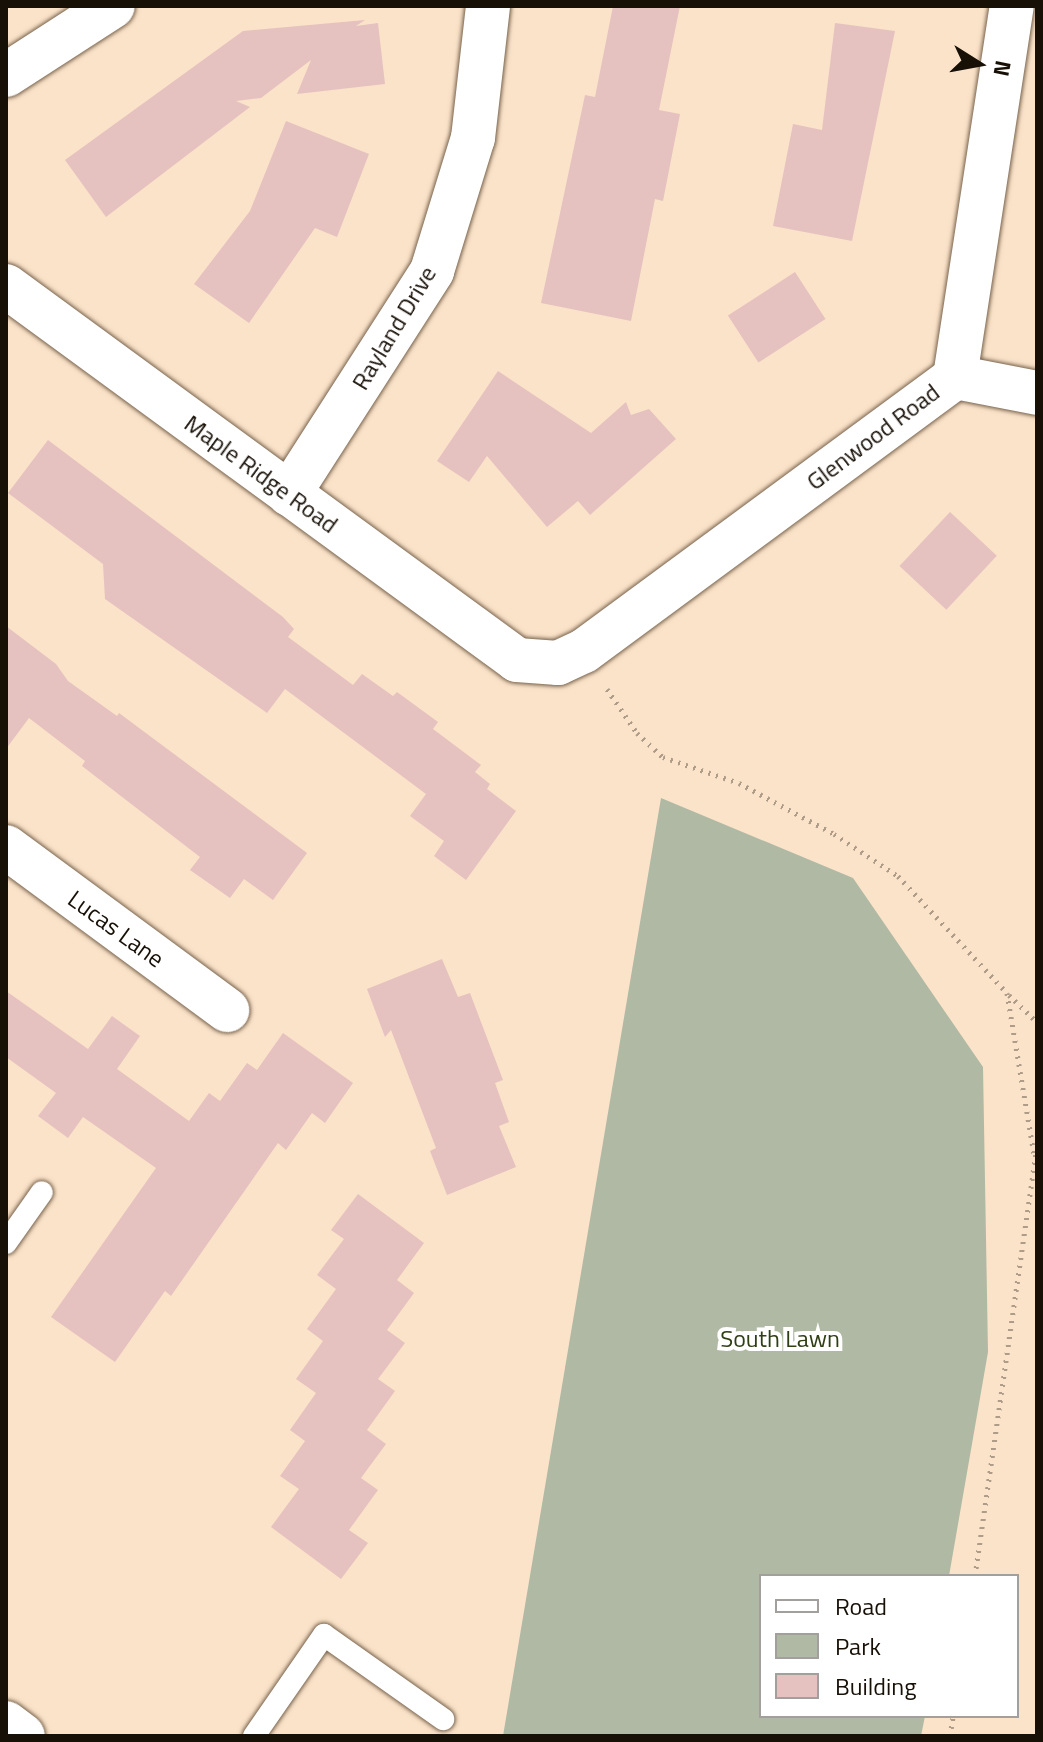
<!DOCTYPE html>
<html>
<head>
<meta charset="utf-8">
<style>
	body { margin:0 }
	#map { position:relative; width:1043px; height:1742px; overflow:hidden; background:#fbe3c9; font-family:"Titillium Web",sans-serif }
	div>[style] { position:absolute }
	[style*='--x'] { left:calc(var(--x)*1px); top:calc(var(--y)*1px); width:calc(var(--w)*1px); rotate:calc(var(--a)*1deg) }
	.green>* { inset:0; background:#afb9a4 }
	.building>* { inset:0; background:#e5c2bf; transform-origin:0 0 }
	.path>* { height:5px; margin-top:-2.5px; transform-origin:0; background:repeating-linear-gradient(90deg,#ae9c88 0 2px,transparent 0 8px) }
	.roads { filter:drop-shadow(0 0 2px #77624c) drop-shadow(0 0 2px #77624c) }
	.lane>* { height:22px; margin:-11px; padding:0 11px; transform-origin:11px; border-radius:11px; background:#fff }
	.street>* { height:44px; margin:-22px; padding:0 22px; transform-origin:22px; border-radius:22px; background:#fff }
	span { translate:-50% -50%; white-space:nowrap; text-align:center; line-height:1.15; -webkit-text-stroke:8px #fff; paint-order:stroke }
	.street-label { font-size:24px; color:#171007 }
	.park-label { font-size:24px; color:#2f3f14 }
	.frame { position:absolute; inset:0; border:8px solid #171007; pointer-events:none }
	.legend { position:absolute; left:759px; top:1574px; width:260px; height:144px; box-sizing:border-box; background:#fff; border:2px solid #a29f9c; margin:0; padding:10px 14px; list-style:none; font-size:24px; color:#171007 }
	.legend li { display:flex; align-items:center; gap:16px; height:40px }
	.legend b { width:40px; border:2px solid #a29f9c }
	.north { position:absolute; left:939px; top:24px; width:80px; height:80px; -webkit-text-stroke:6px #fff; paint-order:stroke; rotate:101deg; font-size:22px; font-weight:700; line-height:32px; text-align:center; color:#171007 }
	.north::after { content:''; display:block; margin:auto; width:28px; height:36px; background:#171007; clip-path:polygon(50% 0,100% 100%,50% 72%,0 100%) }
</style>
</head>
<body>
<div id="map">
	<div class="green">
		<div style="clip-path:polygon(661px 798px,853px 878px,983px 1067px,988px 1352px,949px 1576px,761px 1576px,761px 1716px,925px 1716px,921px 1736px,503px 1736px)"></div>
	</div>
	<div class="building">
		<div style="clip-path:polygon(613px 6px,680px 6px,659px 110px,680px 114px,663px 201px,655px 199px,631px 321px,541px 303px,585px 95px,595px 97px)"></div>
		<div style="clip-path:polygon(365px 20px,356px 26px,378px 23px,385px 84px,297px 94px,311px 60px,261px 98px,236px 101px,250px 107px,106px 217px,65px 160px,243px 31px)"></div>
		<div style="clip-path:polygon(835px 23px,895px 31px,852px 241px,773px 226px,793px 124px,822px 130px)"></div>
		<div style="clip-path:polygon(286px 121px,369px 154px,337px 237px,315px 228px,249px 323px,194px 284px,250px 211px)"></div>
		<div style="left:795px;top:272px;width:56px;height:80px;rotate:57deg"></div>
		<div style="clip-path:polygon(498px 371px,591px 433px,626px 402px,631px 415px,649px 409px,676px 439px,590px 515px,578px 501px,547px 527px,487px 456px,469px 482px,437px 461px)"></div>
		<div style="clip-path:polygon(48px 440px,283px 617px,294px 629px,288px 637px,353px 685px,362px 674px,393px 696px,397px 692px,438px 722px,433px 729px,481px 765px,475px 772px,490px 784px,487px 789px,516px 811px,466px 880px,434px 856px,444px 841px,410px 816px,426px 794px,285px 689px,267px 713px,105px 599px,103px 564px,8px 493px)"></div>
		<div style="left:950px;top:512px;width:64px;height:74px;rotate:43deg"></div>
		<div style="clip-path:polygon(6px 626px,56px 664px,68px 681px,117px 716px,119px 713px,307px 853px,273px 900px,244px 879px,230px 898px,190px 870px,200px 857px,82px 766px,85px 761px,29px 718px,6px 749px)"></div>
		<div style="clip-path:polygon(442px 959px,458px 997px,470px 993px,503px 1080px,495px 1083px,509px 1122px,499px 1126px,516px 1167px,447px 1195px,430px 1151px,436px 1148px,391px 1030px,385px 1037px,367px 989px)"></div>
		<div style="clip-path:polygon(6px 991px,88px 1049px,112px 1016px,140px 1036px,117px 1069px,189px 1121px,209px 1093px,220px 1101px,247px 1063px,257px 1070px,283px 1033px,353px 1083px,325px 1123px,312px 1113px,286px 1150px,278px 1143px,171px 1296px,165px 1291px,115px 1362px,51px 1317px,156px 1168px,83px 1117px,68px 1138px,38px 1116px,56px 1093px,6px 1057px)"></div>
		<div style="clip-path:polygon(358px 1194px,424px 1243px,397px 1280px,414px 1293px,387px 1330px,405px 1343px,378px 1379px,395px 1391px,367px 1430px,386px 1444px,361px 1478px,378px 1490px,349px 1530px,368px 1543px,341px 1579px,271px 1527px,299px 1489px,280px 1476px,305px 1441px,290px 1430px,316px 1393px,296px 1379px,323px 1341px,307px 1329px,336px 1289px,317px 1275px,344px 1239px,331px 1230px)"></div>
	</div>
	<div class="path">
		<div style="--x:607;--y:689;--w:53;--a:55.7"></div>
		<div style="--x:637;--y:733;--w:35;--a:43"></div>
		<div style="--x:663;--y:757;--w:80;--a:18.9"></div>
		<div style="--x:739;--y:783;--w:108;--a:28.2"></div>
		<div style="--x:834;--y:834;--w:77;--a:33.3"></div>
		<div style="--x:898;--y:876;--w:160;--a:47"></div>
		<div style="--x:1007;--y:993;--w:163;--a:80.5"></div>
		<div style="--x:1009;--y:995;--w:39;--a:44"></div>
		<div style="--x:975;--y:1576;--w:428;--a:-81.8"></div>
		<div style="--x:950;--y:1736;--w:20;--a:-81"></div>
	</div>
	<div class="roads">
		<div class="lane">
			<div style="--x:6;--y:1243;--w:62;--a:-54.8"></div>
			<div style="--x:254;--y:1736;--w:123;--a:-55.3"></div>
			<div style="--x:324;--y:1635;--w:146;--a:35.2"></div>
		</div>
		<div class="street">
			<div style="--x:6;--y:75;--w:127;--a:-32.8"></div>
			<div style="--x:6;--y:286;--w:633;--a:36.2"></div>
			<div style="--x:517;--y:660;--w:41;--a:4.2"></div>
			<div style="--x:558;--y:663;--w:29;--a:-25"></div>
			<div style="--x:584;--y:651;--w:461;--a:-36.4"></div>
			<div style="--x:955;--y:377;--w:375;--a:-81.3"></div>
			<div style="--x:955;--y:377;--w:84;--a:11"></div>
			<div style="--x:289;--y:494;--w:265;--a:-57.3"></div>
			<div style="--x:432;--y:271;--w:139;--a:-72.9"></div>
			<div style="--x:473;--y:138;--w:133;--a:-83.5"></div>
			<div style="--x:6;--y:847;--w:275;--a:36.4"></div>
			<div style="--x:6;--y:1723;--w:21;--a:37"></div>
		</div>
	</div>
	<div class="street-label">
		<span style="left:394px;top:328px;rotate:-59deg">Rayland Drive</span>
		<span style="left:873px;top:437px;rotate:-37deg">Glenwood Road</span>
		<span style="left:261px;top:474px;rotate:36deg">Maple Ridge Road</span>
		<span style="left:116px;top:929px;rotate:36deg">Lucas Lane</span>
	</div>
	<div class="park-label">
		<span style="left:780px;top:1339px">South Lawn</span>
	</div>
	<div class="frame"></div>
	<ul class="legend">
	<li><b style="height:10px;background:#fff"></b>Road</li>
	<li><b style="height:22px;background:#afb9a4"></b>Park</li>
	<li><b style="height:22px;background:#e5c2bf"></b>Building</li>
	</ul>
	<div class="north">N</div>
</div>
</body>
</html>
